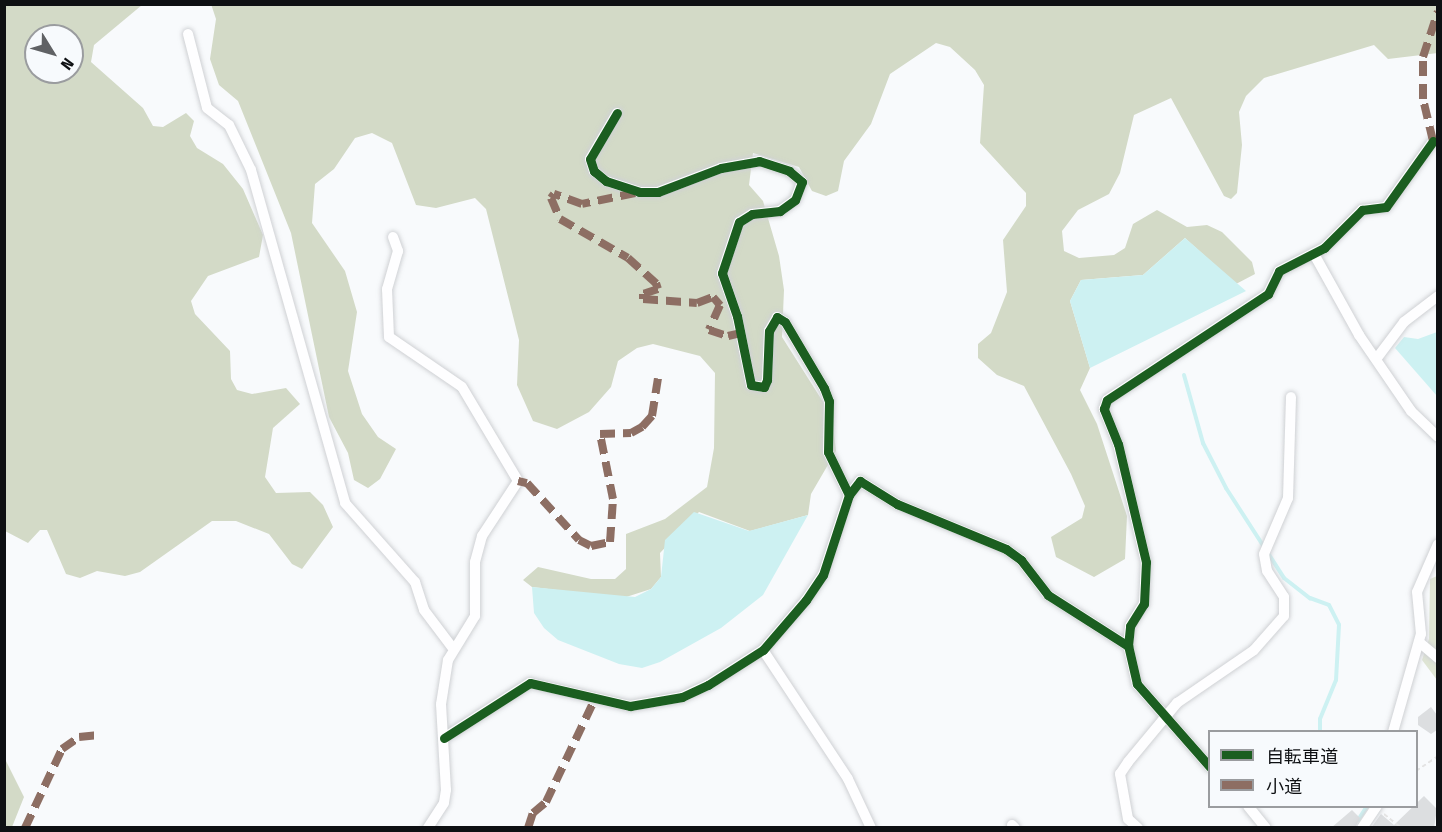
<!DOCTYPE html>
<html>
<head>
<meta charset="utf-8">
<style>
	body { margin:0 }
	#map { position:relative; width:1442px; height:832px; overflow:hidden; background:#f8fafc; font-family:"Fira Sans Condensed","Noto Sans JP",sans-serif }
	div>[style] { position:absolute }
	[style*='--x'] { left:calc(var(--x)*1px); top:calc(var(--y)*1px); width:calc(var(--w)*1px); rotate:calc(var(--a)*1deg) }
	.green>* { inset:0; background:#dfe5d4 }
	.forest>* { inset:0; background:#d3dac7 }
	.water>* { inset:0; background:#cdf1f2 }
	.stream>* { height:4px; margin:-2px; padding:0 2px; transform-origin:2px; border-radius:2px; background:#cdf1f2 }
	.building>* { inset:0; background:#dcdee0 }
	.path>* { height:2px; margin-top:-1px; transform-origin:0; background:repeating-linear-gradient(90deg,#e4e4e4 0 4.5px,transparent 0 7.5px) }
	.roads { filter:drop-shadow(0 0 2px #cfd1d4) drop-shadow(0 0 2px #cfd1d4) }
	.minor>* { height:10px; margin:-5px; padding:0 5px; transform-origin:5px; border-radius:5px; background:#fefeff }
	.quiet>* { height:8px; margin-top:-4px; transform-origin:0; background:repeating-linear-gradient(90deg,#8d6e63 0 15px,transparent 0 23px) }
	.cycleway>* { height:9px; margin:-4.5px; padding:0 4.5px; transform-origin:4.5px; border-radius:4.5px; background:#1b5e20 }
	span { translate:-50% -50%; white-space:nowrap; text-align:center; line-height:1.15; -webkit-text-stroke:5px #f7fafd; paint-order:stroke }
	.frame { position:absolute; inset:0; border:6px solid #0e1013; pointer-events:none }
	.legend { position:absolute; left:1208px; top:730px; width:210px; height:78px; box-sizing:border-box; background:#f7fafd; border:2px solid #9a9c9f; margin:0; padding:8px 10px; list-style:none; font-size:18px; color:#0e1013 }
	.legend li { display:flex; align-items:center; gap:12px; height:30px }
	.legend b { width:30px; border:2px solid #9a9c9f }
	.north { position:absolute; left:24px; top:24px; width:60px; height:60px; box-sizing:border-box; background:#f7fafd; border:2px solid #9a9c9f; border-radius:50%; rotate:127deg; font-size:16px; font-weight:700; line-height:24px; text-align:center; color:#0e1013 }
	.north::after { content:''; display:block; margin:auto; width:21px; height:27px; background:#606265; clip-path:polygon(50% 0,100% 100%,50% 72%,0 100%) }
</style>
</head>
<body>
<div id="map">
	<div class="green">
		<div style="clip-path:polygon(1437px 576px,1437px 680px,1422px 660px,1429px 639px,1430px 579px)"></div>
	</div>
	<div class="forest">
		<div style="clip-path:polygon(211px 4px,1438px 5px,1438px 53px,1388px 59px,1374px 45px,1264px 78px,1246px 96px,1239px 112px,1242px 145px,1237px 193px,1231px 199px,1224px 196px,1171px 98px,1134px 115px,1120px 173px,1109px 194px,1078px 210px,1062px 231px,1064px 251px,1079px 258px,1114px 255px,1125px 248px,1133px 224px,1157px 210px,1187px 227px,1207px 225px,1222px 232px,1252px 262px,1255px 274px,1236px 284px,1185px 238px,1143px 275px,1081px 280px,1070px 301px,1090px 368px,1080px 390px,1097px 424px,1127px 516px,1125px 559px,1094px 577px,1056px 557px,1051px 537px,1082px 518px,1085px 506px,1071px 474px,1024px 386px,997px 375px,978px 358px,978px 344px,991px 333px,1007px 292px,1003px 240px,1026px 206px,1026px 193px,980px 143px,984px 85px,975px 70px,950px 47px,936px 43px,890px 74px,871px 124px,844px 161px,838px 191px,826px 196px,812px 191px,799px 167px,753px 153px,749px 185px,763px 201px,779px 256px,784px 290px,782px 337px,832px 416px,836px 451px,811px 494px,808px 515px,750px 531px,699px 512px,660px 553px,661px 577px,651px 589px,623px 598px,532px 587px,523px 580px,538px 567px,591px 579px,615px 579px,626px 569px,626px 534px,665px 519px,707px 487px,714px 448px,715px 373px,700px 356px,653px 344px,637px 348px,618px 361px,611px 387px,589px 412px,557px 429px,533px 421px,517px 385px,519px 340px,486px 209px,475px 198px,436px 208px,416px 205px,392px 143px,372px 133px,355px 138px,334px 169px,315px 184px,312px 223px,345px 271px,357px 312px,348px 371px,362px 414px,378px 437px,396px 449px,380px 479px,368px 488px,354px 480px,348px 453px,329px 417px,291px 233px,238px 101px,219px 85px,210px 59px,216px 19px)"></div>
		<div style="clip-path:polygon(evenodd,4px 5px,142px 5px,94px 45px,91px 62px,143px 108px,153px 126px,163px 127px,186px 113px,194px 121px,190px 136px,197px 148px,223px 164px,243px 189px,263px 235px,259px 257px,208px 276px,191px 301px,195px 314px,230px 351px,231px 379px,237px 390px,252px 394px,286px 388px,300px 404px,273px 428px,265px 477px,276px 493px,310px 492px,323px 505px,333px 527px,302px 569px,292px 564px,269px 534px,236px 521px,212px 521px,140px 572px,125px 576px,97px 571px,80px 578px,66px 574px,47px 530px,40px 530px,28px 543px,5px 531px,4px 5px,36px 36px,72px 36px,72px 72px,36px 72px,36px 36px)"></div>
		<div style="clip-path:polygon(5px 759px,24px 797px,12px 827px,5px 827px)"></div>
	</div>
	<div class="water">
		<div style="clip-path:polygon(1185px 238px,1246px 291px,1090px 368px,1070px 301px,1081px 280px,1143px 275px)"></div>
		<div style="clip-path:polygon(1437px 332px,1438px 332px,1437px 396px,1395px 348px,1404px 337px,1418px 339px)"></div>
		<div style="clip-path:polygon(694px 512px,749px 531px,808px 515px,763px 595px,721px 628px,660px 662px,642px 668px,619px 664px,558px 640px,544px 628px,534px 613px,532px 587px,635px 597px,651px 589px,661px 577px,665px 540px)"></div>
	</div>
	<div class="stream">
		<div style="--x:1184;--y:375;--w:71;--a:74.4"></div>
		<div style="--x:1203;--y:443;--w:51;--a:62.9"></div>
		<div style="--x:1226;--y:488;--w:107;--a:57.2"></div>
		<div style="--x:1284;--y:578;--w:33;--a:38"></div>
		<div style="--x:1310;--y:598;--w:20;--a:20"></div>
		<div style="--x:1329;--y:605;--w:22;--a:63"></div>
		<div style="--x:1339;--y:625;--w:55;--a:93.1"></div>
		<div style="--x:1336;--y:680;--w:42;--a:112.3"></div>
		<div style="--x:1320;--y:719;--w:13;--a:90"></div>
		<div style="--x:1358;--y:820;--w:17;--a:-57"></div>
	</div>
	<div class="building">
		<div style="clip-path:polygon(1431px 707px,1437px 715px,1437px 730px,1431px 734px,1418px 725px,1418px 717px)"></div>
		<div style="clip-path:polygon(1424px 796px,1437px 809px,1434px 828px,1371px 828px,1381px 814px,1394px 825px)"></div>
		<div style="clip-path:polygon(1352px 810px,1360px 818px,1355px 828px,1331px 828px)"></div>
	</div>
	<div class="path">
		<div style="--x:1416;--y:771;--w:27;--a:-34"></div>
		<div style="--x:1384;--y:814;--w:22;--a:39"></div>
	</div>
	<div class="roads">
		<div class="minor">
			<div style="--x:188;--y:34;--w:76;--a:75.6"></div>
			<div style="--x:207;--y:108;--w:28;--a:38"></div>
			<div style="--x:229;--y:125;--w:50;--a:63.9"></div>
			<div style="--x:251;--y:170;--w:346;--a:74.2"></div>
			<div style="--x:345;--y:503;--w:106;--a:48.5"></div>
			<div style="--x:415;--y:582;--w:29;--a:72"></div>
			<div style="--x:424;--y:610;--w:46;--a:52.9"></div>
			<div style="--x:617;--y:113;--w:53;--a:120.4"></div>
			<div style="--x:590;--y:159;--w:13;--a:72"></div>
			<div style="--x:594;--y:171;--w:16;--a:40"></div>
			<div style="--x:606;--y:181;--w:35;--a:18"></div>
			<div style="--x:639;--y:192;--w:19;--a:0"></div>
			<div style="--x:658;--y:192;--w:67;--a:-20.9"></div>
			<div style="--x:721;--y:168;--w:39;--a:-10"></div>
			<div style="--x:759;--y:161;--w:32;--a:18"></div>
			<div style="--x:789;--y:171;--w:17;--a:40"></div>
			<div style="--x:802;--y:182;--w:19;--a:111"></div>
			<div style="--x:795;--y:200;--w:19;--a:144"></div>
			<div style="--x:780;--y:211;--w:28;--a:174"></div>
			<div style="--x:752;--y:214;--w:15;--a:148"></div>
			<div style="--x:739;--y:222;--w:54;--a:108.4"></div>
			<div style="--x:722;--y:273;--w:46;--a:70.8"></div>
			<div style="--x:737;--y:316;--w:70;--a:78.5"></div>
			<div style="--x:751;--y:385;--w:13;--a:9"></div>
			<div style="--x:764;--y:387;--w:8;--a:-67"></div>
			<div style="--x:767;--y:380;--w:49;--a:-87.7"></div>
			<div style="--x:769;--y:331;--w:16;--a:-60"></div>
			<div style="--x:777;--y:317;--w:9;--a:32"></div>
			<div style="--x:785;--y:322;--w:77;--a:59.4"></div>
			<div style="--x:824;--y:388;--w:14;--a:69"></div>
			<div style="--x:829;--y:401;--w:51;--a:91.1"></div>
			<div style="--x:828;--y:452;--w:48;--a:64"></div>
			<div style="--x:393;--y:237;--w:15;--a:70"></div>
			<div style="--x:398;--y:251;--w:40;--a:106"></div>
			<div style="--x:387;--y:289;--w:48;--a:87.6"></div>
			<div style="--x:389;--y:337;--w:88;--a:34.4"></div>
			<div style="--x:462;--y:387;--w:109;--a:59.2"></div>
			<div style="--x:518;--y:481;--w:66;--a:123.2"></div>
			<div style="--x:482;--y:536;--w:27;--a:105"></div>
			<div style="--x:475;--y:562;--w:54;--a:90"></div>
			<div style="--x:475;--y:616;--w:52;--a:121.5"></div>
			<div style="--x:448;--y:660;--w:45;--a:99"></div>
			<div style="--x:441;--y:704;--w:86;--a:86.7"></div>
			<div style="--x:446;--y:790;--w:13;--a:99"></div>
			<div style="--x:444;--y:803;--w:30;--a:123"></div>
			<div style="--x:1314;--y:254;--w:93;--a:60.9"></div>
			<div style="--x:1359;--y:335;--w:92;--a:55.6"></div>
			<div style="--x:1411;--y:411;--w:37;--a:44"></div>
			<div style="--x:1377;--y:358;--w:45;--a:-53.1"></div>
			<div style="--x:1404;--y:322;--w:43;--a:-37.4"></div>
			<div style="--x:1419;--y:642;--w:25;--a:40"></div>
			<div style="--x:763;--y:650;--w:154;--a:56.6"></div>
			<div style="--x:848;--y:779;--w:54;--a:64.9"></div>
			<div style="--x:1393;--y:732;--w:102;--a:-74.1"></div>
			<div style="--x:1421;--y:634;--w:42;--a:-95.4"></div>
			<div style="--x:1417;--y:592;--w:52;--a:-66.4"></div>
			<div style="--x:444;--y:738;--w:102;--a:-32.6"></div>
			<div style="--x:530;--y:683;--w:103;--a:13"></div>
			<div style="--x:630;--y:706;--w:53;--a:-9.8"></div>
			<div style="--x:682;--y:697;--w:29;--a:-25"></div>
			<div style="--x:708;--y:685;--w:65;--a:-32.5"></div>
			<div style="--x:763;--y:650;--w:66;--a:-49.3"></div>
			<div style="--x:806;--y:600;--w:30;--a:-56"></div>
			<div style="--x:823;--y:575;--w:84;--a:-72"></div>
			<div style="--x:849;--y:495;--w:18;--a:-52"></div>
			<div style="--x:860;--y:481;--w:44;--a:31.9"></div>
			<div style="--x:897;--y:504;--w:118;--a:22.4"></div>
			<div style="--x:1006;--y:549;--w:19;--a:36"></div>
			<div style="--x:1021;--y:560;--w:44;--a:52.4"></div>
			<div style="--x:1048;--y:595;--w:95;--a:32.5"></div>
			<div style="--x:1210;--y:767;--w:111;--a:-131.3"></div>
			<div style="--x:1137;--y:684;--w:39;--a:-103"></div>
			<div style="--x:1128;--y:646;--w:20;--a:-84"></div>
			<div style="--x:1130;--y:626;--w:26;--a:-58"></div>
			<div style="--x:1144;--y:604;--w:42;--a:-87.3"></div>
			<div style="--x:1146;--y:562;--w:121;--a:-103.3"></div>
			<div style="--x:1118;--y:444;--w:38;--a:-112"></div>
			<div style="--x:1104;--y:409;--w:9;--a:-72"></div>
			<div style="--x:1107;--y:400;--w:193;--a:-33.4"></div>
			<div style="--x:1268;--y:294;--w:25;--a:-64"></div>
			<div style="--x:1279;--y:271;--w:51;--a:-27.1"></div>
			<div style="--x:1324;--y:248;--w:54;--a:-45"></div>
			<div style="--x:1362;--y:210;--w:24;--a:-7"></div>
			<div style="--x:1386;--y:207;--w:81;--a:-54.5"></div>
			<div style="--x:1248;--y:806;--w:28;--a:51"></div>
			<div style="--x:1012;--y:825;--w:4;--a:45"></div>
			<div style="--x:1138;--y:828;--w:13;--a:-138"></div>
			<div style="--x:1128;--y:819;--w:46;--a:-100.1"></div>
			<div style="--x:1120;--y:774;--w:14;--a:-56"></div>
			<div style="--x:1128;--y:762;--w:77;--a:-50.3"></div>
			<div style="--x:1177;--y:703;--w:93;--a:-34.5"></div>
			<div style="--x:1254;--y:650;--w:45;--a:-48.6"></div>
			<div style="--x:1284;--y:616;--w:19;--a:-90"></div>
			<div style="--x:1284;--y:597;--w:31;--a:-123"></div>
			<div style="--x:1267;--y:571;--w:17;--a:-100"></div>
			<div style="--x:1264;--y:554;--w:61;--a:-66.8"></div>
			<div style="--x:1288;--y:498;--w:101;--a:-88.3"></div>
			<div style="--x:1362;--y:828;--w:27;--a:-56"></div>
		</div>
	</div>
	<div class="quiet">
		<div style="--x:1433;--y:141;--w:43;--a:-103.4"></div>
		<div style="--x:1423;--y:99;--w:42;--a:-90"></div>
		<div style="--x:1423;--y:57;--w:48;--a:-71.9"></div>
		<div style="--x:635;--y:193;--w:54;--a:168.3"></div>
		<div style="--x:582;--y:204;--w:30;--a:-160"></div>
		<div style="--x:554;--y:194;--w:5;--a:127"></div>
		<div style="--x:551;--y:198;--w:23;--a:67"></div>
		<div style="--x:560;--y:219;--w:78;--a:29.8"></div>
		<div style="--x:628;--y:258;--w:38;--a:42"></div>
		<div style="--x:656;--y:283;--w:6;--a:72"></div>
		<div style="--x:658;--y:289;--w:16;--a:162"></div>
		<div style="--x:643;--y:294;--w:5;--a:90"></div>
		<div style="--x:643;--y:299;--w:54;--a:4.2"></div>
		<div style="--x:697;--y:303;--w:17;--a:-21"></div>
		<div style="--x:713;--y:297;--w:11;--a:49"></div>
		<div style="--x:720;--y:305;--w:27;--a:114"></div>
		<div style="--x:709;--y:330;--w:20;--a:18"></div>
		<div style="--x:728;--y:336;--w:13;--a:-13"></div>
		<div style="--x:518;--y:481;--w:9;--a:13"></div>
		<div style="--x:527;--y:483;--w:77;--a:47.6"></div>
		<div style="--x:579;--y:540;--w:13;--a:27"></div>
		<div style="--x:591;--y:546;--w:19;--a:-12"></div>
		<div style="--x:610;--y:542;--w:43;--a:-86"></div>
		<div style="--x:613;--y:499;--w:66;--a:-101.3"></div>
		<div style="--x:600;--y:434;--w:31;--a:-2"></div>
		<div style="--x:631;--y:433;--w:13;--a:-29"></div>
		<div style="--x:642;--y:427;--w:15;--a:-48"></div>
		<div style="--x:652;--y:416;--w:38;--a:-81"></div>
		<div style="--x:25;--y:828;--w:87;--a:-64.9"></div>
		<div style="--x:62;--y:749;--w:21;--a:-35"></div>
		<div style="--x:79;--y:737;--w:20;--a:-6"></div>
		<div style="--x:528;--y:828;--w:16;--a:-72"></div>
		<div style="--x:533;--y:813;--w:17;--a:-40"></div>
		<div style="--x:546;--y:802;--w:112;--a:-64.6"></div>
	</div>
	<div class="cycleway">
		<div style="--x:617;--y:113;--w:53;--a:120.4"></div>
		<div style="--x:590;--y:159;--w:13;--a:72"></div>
		<div style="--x:594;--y:171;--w:16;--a:40"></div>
		<div style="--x:606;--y:181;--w:35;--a:18"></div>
		<div style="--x:639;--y:192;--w:19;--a:0"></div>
		<div style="--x:658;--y:192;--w:67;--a:-20.9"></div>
		<div style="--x:721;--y:168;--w:39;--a:-10"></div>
		<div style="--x:759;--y:161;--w:32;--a:18"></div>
		<div style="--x:789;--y:171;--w:17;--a:40"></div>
		<div style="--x:802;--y:182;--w:19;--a:111"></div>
		<div style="--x:795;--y:200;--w:19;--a:144"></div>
		<div style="--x:780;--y:211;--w:28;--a:174"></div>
		<div style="--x:752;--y:214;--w:15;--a:148"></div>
		<div style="--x:739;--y:222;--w:54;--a:108.4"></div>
		<div style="--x:722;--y:273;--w:46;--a:70.8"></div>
		<div style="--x:737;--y:316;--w:70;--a:78.5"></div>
		<div style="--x:751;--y:385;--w:13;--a:9"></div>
		<div style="--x:764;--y:387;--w:8;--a:-67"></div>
		<div style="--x:767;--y:380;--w:49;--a:-87.7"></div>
		<div style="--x:769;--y:331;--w:16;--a:-60"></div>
		<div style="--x:777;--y:317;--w:9;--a:32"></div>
		<div style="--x:785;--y:322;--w:77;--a:59.4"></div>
		<div style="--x:824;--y:388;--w:14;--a:69"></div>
		<div style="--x:829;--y:401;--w:51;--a:91.1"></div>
		<div style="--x:828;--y:452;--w:48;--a:64"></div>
		<div style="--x:444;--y:738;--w:102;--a:-32.6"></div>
		<div style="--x:530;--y:683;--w:103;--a:13"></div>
		<div style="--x:630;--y:706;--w:53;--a:-9.8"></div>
		<div style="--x:682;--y:697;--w:29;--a:-25"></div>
		<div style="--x:708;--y:685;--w:65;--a:-32.5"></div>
		<div style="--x:763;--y:650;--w:66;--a:-49.3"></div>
		<div style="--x:806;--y:600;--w:30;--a:-56"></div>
		<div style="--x:823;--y:575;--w:84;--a:-72"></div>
		<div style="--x:849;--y:495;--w:18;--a:-52"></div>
		<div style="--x:860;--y:481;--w:44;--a:31.9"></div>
		<div style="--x:897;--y:504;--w:118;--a:22.4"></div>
		<div style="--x:1006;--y:549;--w:19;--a:36"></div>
		<div style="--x:1021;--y:560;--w:44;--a:52.4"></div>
		<div style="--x:1048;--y:595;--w:95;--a:32.5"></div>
		<div style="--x:1210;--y:767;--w:111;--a:-131.3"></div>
		<div style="--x:1137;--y:684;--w:39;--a:-103"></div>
		<div style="--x:1128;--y:646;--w:20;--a:-84"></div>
		<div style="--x:1130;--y:626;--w:26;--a:-58"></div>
		<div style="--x:1144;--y:604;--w:42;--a:-87.3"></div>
		<div style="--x:1146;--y:562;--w:121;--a:-103.3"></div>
		<div style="--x:1118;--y:444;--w:38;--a:-112"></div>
		<div style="--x:1104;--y:409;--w:9;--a:-72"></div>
		<div style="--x:1107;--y:400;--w:193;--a:-33.4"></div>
		<div style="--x:1268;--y:294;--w:25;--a:-64"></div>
		<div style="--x:1279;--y:271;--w:51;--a:-27.1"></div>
		<div style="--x:1324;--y:248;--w:54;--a:-45"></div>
		<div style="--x:1362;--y:210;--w:24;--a:-7"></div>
		<div style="--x:1386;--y:207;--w:81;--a:-54.5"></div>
	</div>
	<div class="frame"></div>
	<ul class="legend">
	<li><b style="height:8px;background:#1b5e20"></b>自転車道</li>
	<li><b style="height:8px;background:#8d6e63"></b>小道</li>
	</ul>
	<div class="north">N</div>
</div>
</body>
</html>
